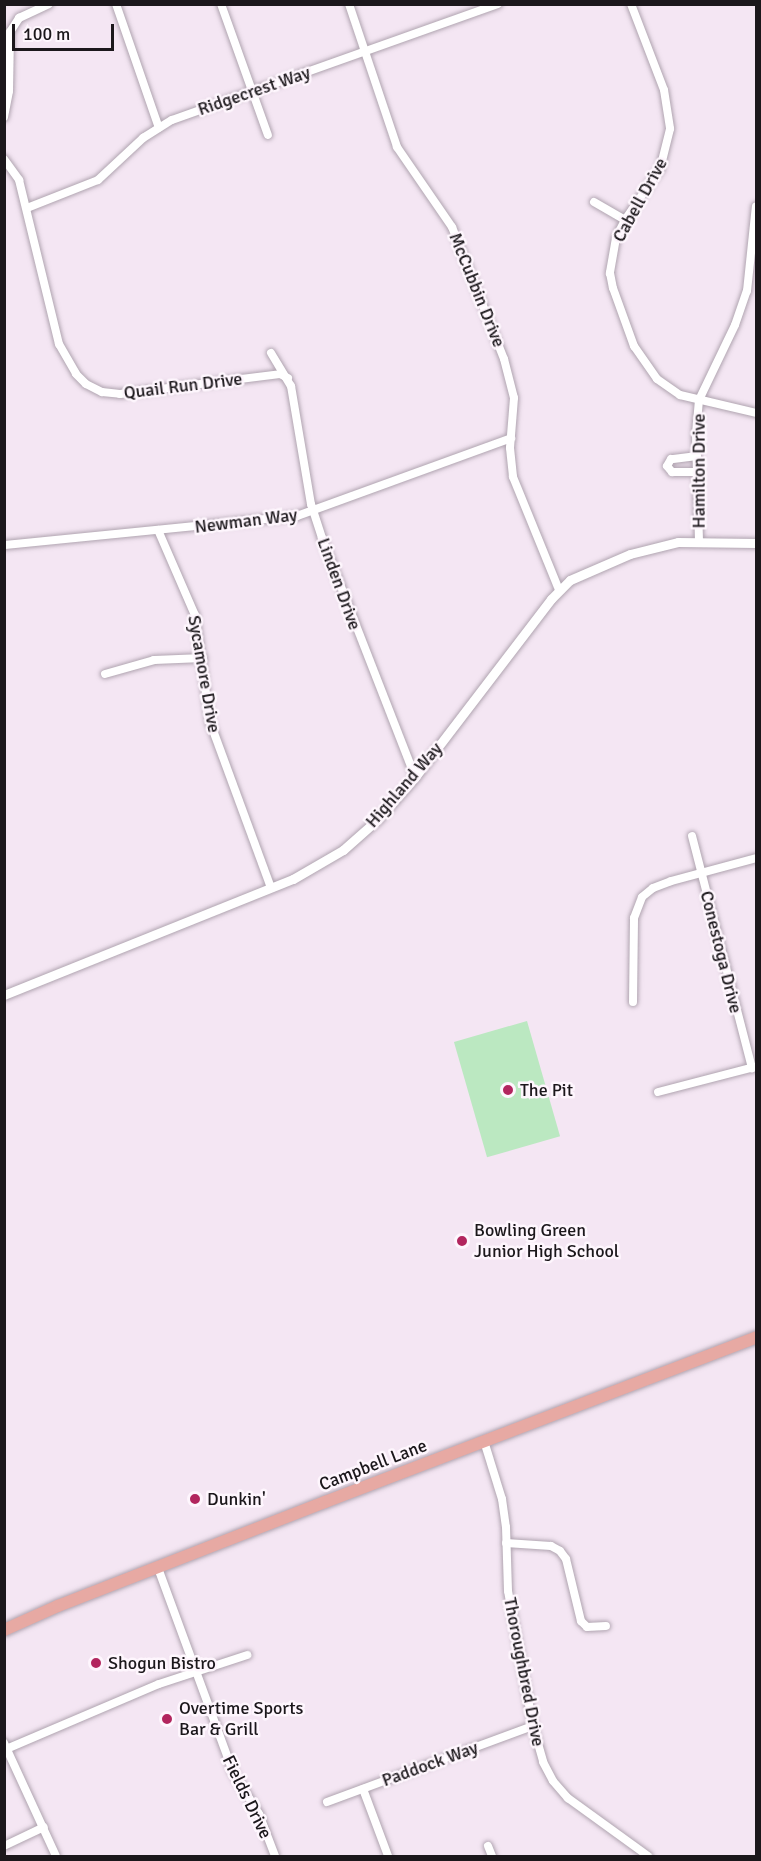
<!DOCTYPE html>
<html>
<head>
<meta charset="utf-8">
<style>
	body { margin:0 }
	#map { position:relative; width:761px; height:1861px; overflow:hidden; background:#f4e6f3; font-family:Signika,sans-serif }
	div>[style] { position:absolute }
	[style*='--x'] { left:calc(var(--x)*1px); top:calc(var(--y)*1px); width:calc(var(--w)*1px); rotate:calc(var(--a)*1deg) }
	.green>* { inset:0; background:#bbe8c1; transform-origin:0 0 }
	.roads { filter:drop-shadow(0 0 2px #b0a4b0) drop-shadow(0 0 2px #b0a4b0) }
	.minor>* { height:8px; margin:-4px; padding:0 4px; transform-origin:4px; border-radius:4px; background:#fff }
	.tertiary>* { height:9px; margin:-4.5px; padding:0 4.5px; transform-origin:4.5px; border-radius:4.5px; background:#fff }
	.primary>* { height:12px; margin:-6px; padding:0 6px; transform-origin:6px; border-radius:6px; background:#e7a9a3 }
	.dots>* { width:16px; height:16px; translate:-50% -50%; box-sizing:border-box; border:3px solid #fef6fd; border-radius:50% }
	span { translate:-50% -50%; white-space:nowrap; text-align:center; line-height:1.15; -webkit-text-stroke:5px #fef6fd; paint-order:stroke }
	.street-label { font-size:18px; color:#1b171b }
	.poi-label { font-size:18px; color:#1b171b }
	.left { translate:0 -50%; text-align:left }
	.frame { position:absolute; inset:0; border:6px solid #1b171b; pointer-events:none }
	.scale { position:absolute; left:12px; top:24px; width:102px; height:27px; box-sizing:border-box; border:3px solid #1b171b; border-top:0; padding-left:8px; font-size:18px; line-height:21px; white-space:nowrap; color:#1b171b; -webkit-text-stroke:4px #fef6fd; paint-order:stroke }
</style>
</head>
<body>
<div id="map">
	<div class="green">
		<div style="left:527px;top:1021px;width:120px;height:76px;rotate:74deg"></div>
	</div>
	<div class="roads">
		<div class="minor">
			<div style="--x:116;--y:4;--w:131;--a:70.9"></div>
			<div style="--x:221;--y:4;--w:139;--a:70.3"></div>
			<div style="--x:349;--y:4;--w:151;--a:71.4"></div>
			<div style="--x:397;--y:147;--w:97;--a:55.5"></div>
			<div style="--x:452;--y:227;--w:142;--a:68.5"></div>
			<div style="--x:504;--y:359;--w:40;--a:75.6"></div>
			<div style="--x:514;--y:398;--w:50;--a:94.6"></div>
			<div style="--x:510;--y:448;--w:29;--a:84"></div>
			<div style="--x:513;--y:477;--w:122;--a:67.8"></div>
			<div style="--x:631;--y:4;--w:92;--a:69"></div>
			<div style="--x:664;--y:90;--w:39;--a:81"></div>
			<div style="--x:670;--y:129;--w:41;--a:104"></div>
			<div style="--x:660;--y:169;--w:62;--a:124.5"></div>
			<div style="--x:625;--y:220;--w:20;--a:117"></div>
			<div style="--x:616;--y:238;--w:36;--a:100"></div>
			<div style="--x:610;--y:273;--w:15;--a:79"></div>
			<div style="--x:613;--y:288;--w:62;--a:70.1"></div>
			<div style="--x:634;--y:346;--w:40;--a:55.1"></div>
			<div style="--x:657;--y:379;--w:28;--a:35"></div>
			<div style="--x:680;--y:395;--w:78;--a:13.3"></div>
			<div style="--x:4;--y:117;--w:26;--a:-79"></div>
			<div style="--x:9;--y:91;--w:59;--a:-89"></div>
			<div style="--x:10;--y:32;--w:17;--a:-57"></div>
			<div style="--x:19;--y:18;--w:33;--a:-25"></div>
			<div style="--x:4;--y:159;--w:26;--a:54"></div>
			<div style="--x:19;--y:180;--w:169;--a:76.3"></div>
			<div style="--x:59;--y:344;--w:34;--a:60"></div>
			<div style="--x:76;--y:374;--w:14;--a:45"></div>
			<div style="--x:86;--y:384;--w:18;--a:27"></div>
			<div style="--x:102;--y:392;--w:18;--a:6"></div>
			<div style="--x:120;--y:394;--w:161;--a:-7.1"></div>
			<div style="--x:280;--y:374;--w:9;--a:27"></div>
			<div style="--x:594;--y:202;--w:36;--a:30"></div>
			<div style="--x:27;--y:208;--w:76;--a:-21.5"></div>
			<div style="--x:98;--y:180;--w:62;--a:-43"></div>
			<div style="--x:143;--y:138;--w:34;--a:-32"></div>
			<div style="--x:172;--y:120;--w:346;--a:-19.6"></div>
			<div style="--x:271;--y:353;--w:39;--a:59"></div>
			<div style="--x:291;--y:386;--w:120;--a:80.4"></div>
			<div style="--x:311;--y:504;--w:36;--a:72"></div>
			<div style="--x:322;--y:538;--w:256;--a:68.7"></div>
			<div style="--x:697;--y:456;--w:26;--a:173"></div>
			<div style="--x:671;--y:459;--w:8;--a:120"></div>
			<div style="--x:667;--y:466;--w:8;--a:50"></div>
			<div style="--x:672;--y:472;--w:25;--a:0"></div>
			<div style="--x:158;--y:530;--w:93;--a:66.5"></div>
			<div style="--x:195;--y:615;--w:108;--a:82"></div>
			<div style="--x:210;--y:722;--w:177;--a:69.8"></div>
			<div style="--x:699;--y:541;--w:107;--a:-91.6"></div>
			<div style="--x:696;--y:434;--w:34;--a:-85"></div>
			<div style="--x:699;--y:400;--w:83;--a:-64.4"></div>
			<div style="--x:735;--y:325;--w:36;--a:-71"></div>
			<div style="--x:747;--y:291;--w:85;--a:-84"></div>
			<div style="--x:4;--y:545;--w:294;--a:-5.7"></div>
			<div style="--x:297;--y:516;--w:228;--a:-20"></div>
			<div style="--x:105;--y:674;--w:51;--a:-15.9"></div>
			<div style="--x:154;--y:660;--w:49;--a:-2.3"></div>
			<div style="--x:692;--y:836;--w:240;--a:75.5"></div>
			<div style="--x:633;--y:1002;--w:84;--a:-89.3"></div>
			<div style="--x:634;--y:918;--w:22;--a:-69"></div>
			<div style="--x:642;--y:897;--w:14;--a:-39"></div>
			<div style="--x:653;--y:888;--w:19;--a:-21"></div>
			<div style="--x:671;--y:881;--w:88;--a:-15.1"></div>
			<div style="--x:658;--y:1092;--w:100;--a:-14.5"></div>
			<div style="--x:484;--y:1441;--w:61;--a:72.8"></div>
			<div style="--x:502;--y:1499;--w:28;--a:82"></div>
			<div style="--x:506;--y:1527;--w:64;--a:88.2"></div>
			<div style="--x:508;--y:1591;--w:137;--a:79.5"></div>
			<div style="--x:533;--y:1726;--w:37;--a:74"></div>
			<div style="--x:543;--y:1762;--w:21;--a:62"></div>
			<div style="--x:553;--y:1781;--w:23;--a:49"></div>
			<div style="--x:568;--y:1798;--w:99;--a:35.9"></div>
			<div style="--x:506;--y:1543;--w:45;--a:3.8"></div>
			<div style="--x:551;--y:1546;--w:10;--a:29"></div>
			<div style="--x:560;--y:1551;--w:10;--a:53"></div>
			<div style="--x:566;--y:1559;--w:64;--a:76.4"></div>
			<div style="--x:581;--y:1621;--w:8;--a:45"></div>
			<div style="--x:587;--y:1627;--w:19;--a:-3"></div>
			<div style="--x:158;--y:1568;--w:217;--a:69.8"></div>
			<div style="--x:233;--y:1772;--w:49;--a:58.2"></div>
			<div style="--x:259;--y:1814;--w:45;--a:69.1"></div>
			<div style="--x:4;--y:1743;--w:124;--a:65.3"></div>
			<div style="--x:4;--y:1750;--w:168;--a:-23.1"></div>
			<div style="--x:159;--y:1684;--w:93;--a:-18.2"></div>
			<div style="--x:363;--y:1789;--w:72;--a:69.5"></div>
			<div style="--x:327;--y:1802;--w:220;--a:-20.3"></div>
			<div style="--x:4;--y:1846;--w:44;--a:-25.4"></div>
			<div style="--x:488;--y:1846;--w:11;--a:68"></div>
		</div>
		<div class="tertiary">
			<div style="--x:4;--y:995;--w:311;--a:-21.9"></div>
			<div style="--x:293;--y:879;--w:58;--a:-30.1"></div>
			<div style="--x:343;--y:850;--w:45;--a:-41.4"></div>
			<div style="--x:377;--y:820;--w:57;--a:-48.5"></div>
			<div style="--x:415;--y:777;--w:224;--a:-52.6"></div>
			<div style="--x:551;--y:599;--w:27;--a:-45"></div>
			<div style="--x:570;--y:580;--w:65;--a:-23.4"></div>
			<div style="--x:630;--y:554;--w:49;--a:-14"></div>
			<div style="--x:678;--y:542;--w:78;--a:0.7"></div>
		</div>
		<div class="primary">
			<div style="--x:4;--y:1630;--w:59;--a:-24"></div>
			<div style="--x:58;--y:1606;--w:287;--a:-21.3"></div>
			<div style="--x:325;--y:1502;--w:462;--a:-20.9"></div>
		</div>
	</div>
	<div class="dots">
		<div style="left:508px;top:1090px;background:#b2255e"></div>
		<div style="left:462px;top:1241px;background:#b2255e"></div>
		<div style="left:195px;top:1499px;background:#b2255e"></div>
		<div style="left:96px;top:1663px;background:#b2255e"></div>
		<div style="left:167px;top:1719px;background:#b2255e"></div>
	</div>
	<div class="street-label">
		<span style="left:254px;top:91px;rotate:-19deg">Ridgecrest Way</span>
		<span style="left:640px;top:200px;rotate:-61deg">Cabell Drive</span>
		<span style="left:477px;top:290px;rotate:68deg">McCubbin Drive</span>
		<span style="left:183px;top:386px;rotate:-7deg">Quail Run Drive</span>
		<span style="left:699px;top:471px;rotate:-90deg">Hamilton Drive</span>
		<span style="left:246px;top:521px;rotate:-7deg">Newman Way</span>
		<span style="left:339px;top:584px;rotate:70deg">Linden Drive</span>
		<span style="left:204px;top:674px;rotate:80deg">Sycamore Drive</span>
		<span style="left:404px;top:785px;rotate:-49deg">Highland Way</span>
		<span style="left:721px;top:952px;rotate:76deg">Conestoga Drive</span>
		<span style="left:373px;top:1465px;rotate:-21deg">Campbell Lane</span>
		<span style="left:524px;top:1672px;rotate:79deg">Thoroughbred Drive</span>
		<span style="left:430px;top:1764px;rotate:-20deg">Paddock Way</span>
		<span style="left:247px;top:1797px;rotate:64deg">Fields Drive</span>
	</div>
	<div class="poi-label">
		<span class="left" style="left:520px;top:1090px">The Pit</span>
		<span class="left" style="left:474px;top:1241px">Bowling Green<br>Junior High School</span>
		<span class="left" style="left:207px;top:1499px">Dunkin'</span>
		<span class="left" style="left:108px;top:1663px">Shogun Bistro</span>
		<span class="left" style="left:179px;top:1719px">Overtime Sports<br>Bar &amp; Grill</span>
	</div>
	<div class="frame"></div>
	<div class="scale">100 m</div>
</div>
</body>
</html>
